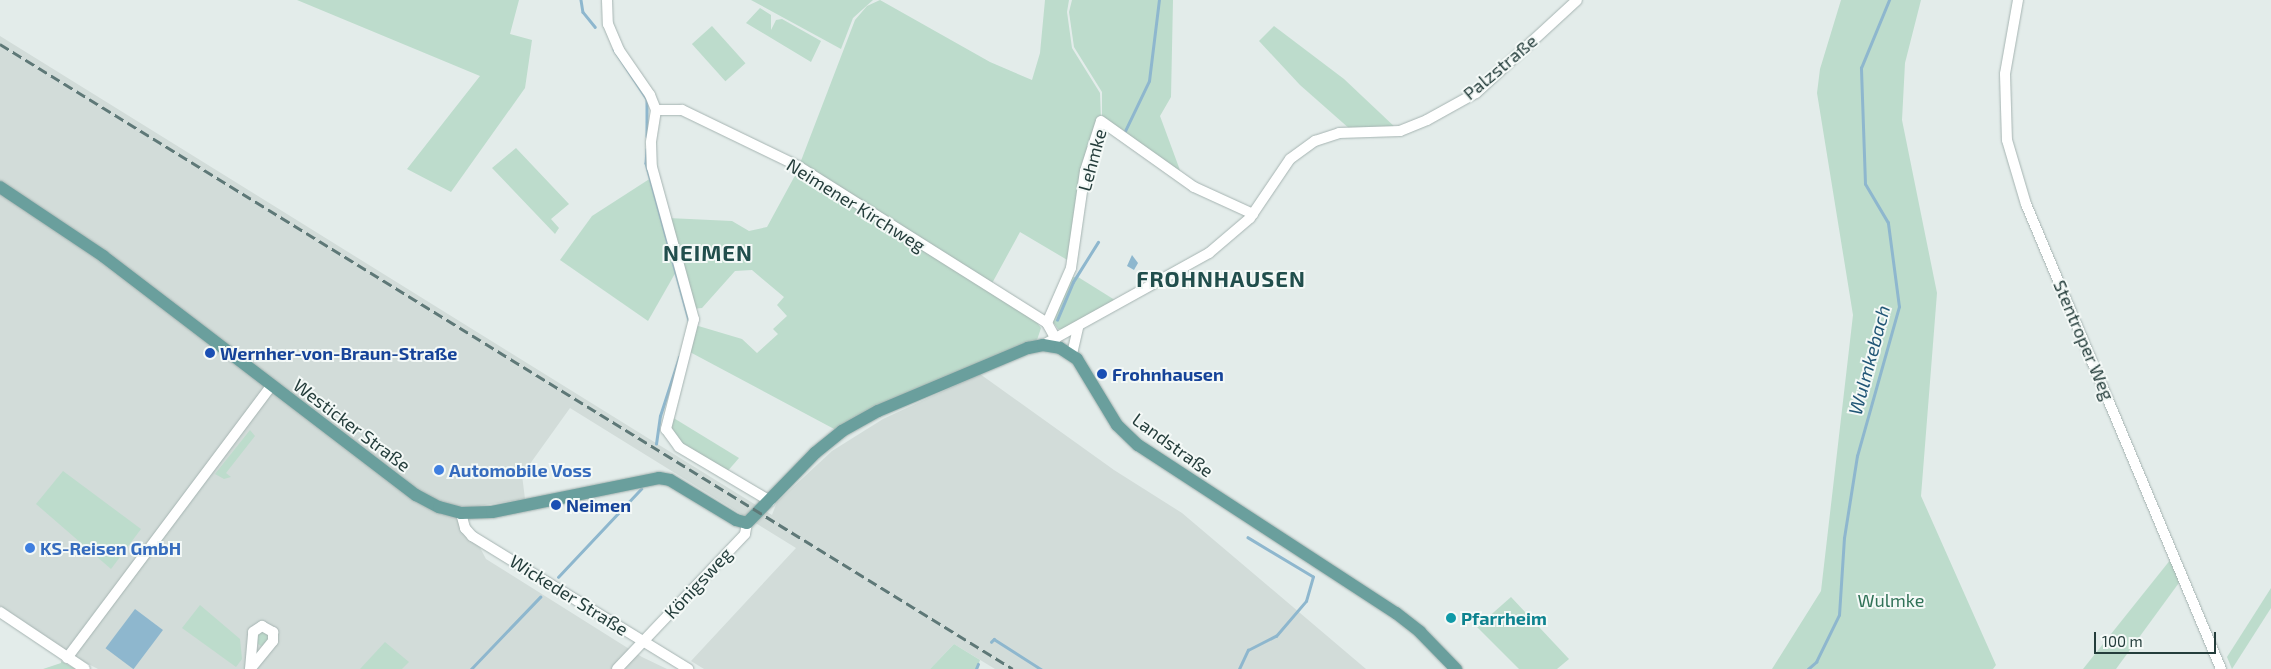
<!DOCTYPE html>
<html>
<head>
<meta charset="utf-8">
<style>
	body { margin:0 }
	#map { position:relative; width:2271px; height:669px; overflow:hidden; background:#e3ecea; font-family:"Exo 2",sans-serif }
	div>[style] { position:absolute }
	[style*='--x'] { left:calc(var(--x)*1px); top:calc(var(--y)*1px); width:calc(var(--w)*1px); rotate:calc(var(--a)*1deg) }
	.built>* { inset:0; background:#d2dcd9 }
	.green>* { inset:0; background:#bddccc; transform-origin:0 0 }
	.round { border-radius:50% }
	.water>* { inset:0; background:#8eb7ce; transform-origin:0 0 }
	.stream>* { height:2.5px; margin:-1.25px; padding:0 1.25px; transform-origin:1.25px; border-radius:1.25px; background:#8eb7ce }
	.roads { filter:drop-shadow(0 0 1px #a6b4b2) drop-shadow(0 0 1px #a6b4b2) }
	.minor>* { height:10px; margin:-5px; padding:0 5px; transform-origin:5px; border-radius:5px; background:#fff }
	.major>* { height:12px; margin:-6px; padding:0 6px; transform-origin:6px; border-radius:6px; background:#6a9f9d }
	.rail>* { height:2.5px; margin-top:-1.25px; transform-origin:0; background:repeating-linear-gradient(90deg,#5e7877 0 10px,transparent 0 15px) }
	.dots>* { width:14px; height:14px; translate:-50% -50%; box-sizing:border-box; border:2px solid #f4f9f7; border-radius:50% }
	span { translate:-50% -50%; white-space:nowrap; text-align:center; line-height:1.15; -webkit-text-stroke:4px #f4f9f7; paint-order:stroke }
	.street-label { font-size:18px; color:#243d3b }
	.transit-label { font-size:18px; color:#164399; font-weight:700 }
	.left { translate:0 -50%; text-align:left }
	.shop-label { font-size:18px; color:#366cbe; font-weight:700 }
	.park-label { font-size:18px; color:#307257 }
	.culture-label { font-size:18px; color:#0d838f; font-weight:700 }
	.water-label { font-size:19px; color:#215676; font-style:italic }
	.district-label { font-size:22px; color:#214e4c; font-weight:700; letter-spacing:1px }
	.scale { position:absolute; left:2094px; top:632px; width:122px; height:22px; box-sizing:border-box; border:2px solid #243d3b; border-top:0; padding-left:6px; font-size:15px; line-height:18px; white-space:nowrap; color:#243d3b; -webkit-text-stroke:4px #f4f9f7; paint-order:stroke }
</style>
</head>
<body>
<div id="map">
	<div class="built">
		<div style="clip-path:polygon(0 36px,772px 515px,777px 502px,832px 451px,883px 419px,980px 374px,1114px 470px,1182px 513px,1366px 669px,995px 669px,954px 644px,930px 669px,704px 669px,691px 661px,796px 548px,570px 408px,522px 475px,525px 499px,464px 508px,463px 515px,486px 559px,642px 657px,667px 669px,98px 669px,69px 654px,0 607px)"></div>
	</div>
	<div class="green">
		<div style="clip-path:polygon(297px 0,519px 0,510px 34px,532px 40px,525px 88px,451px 192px,407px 169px,480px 76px)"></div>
		<div style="clip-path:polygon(751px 0,873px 0,853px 18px,841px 49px)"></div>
		<div style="clip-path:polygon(880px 0,990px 62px,1032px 80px,1040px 53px,1045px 0,1069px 0,1067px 12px,1072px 48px,1100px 93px,1101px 120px,1069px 261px,1020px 232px,990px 287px,799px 166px,855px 20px,867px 6px)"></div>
		<div style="clip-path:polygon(1072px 0,1173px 0,1171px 97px,1160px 116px,1181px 173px,1102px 120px,1102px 92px,1074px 47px,1069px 12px)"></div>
		<div style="clip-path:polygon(1841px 0,1921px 0,1905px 63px,1902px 120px,1937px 293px,1921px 496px,1996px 665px,1993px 669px,1772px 669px,1821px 591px,1853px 315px,1817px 93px,1820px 69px)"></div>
		<div style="clip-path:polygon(760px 8px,771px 15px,771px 30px,776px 20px,782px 19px,821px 41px,811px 62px,746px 23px)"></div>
		<div style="left:712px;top:26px;width:50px;height:27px;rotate:48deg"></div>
		<div style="clip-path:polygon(1274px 26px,1344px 79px,1397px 129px,1351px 130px,1300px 85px,1259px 41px)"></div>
		<div style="clip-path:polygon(516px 148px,569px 204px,551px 219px,559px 228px,555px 234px,492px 168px)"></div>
		<div style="clip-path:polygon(798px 170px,1036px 321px,1041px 328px,1037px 340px,836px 430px,688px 351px,695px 325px,742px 339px,757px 353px,778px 334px,773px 329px,787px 316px,777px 305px,784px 297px,752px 270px,735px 271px,702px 308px,692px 309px,668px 218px,732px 221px,749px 231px,767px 227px)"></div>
		<div style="clip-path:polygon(651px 178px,677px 270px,648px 321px,560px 260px,592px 216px)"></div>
		<div style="clip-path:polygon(1068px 277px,1078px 277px,1118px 302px,1066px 329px,1058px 329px,1053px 322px,1054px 315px)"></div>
		<div style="clip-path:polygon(672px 417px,739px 458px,726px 473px,675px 440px,669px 428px)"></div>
		<div style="clip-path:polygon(250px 430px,255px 436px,226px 473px,231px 477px,224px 479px,215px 474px)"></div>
		<div style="clip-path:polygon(63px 471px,141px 529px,111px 569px,36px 504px)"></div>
		<div style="clip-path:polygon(2171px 559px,2181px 580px,2116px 669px,2083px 669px)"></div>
		<div style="clip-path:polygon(2271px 588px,2271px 608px,2232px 669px,2227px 657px)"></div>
		<div style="clip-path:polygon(1511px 597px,1569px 659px,1557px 669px,1519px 669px,1477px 627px)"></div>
		<div style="clip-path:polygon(200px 605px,240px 639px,242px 659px,236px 667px,182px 628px)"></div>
		<div class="round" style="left:256px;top:632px;width:14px;height:14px"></div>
		<div style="clip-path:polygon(385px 642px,409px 662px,402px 669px,360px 669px)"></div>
		<div style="clip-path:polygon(954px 644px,980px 660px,977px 669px,930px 669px)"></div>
		<div style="clip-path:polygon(61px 661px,76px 669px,43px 669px,61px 663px)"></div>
	</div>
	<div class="water">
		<div style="clip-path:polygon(1132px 255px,1138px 263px,1134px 270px,1127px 266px)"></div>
		<div style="left:135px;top:609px;width:35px;height:49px;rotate:37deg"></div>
	</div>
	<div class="stream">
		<div style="--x:581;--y:0;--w:12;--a:81"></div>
		<div style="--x:583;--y:12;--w:19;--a:51"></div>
		<div style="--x:614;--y:49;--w:60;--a:56.6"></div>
		<div style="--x:647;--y:99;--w:37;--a:90"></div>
		<div style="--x:1125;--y:131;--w:55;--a:-64.4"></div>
		<div style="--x:1149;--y:81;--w:82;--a:-83"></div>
		<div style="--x:647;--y:149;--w:14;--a:94"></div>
		<div style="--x:646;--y:163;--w:163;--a:74.7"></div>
		<div style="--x:1057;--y:320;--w:41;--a:-67.2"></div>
		<div style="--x:1073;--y:282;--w:47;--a:-58"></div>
		<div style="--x:656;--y:444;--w:28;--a:-82"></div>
		<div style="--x:660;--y:416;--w:62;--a:-72.1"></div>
		<div style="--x:558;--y:577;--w:121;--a:-46.7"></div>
		<div style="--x:991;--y:642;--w:4;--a:-45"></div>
		<div style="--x:994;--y:639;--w:56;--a:32.6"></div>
		<div style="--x:471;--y:669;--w:100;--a:-46.2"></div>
		<div style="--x:976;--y:669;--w:5;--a:-68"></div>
		<div style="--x:1239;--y:669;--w:21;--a:-65"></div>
		<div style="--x:1248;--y:650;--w:31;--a:-27"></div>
		<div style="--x:1276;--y:636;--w:46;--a:-49.4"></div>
		<div style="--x:1306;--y:601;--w:25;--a:-74"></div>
		<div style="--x:1313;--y:577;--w:76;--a:-149"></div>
		<div style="--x:1808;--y:669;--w:11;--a:-41"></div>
		<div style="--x:1816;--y:662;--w:52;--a:-63.9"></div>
		<div style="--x:1839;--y:615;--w:77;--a:-86.3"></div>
		<div style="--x:1844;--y:538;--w:83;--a:-81"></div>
		<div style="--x:1857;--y:456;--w:155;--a:-74.3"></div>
		<div style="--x:1899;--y:307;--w:85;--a:-97.5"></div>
		<div style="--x:1888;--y:223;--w:45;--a:-120.5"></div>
		<div style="--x:1865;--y:184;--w:116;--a:-92"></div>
		<div style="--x:1861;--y:68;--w:74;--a:-67.6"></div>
	</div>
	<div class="roads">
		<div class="minor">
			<div style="--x:607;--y:0;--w:24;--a:88"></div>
			<div style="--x:608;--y:24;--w:28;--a:67"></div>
			<div style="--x:619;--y:50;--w:55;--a:55.4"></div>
			<div style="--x:650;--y:95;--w:16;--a:68"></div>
			<div style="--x:656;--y:110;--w:33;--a:99"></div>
			<div style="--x:651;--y:143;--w:24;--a:88"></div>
			<div style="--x:652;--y:167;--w:158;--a:74.6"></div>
			<div style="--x:694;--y:319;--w:114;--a:104.3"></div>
			<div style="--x:666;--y:429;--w:22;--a:54"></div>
			<div style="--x:679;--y:447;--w:106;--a:30.7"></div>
			<div style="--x:2018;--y:0;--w:75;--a:100"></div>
			<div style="--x:2005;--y:74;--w:66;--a:88.3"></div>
			<div style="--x:2007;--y:140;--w:67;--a:73.5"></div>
			<div style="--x:2026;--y:204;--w:504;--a:67.25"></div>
			<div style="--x:656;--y:110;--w:26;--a:0"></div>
			<div style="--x:682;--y:110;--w:129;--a:25.8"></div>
			<div style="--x:798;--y:166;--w:294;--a:32.2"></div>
			<div style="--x:1047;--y:323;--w:18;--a:61"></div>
			<div style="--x:1047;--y:323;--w:60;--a:-66.4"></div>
			<div style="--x:1071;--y:268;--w:98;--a:-81.8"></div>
			<div style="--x:1085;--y:171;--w:52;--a:-72.3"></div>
			<div style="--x:1101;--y:121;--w:114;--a:35.4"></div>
			<div style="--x:1194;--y:187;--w:65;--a:24.6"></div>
			<div style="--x:1043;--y:345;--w:190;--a:-29"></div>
			<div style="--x:1209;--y:253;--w:54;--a:-40.5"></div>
			<div style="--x:1250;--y:218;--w:71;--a:-55.9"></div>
			<div style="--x:1290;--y:159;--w:31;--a:-36"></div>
			<div style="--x:1315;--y:141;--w:25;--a:-18"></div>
			<div style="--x:1339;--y:133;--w:61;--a:-1.9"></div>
			<div style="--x:1400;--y:131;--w:29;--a:-22"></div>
			<div style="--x:1427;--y:120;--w:56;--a:-28.9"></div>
			<div style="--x:1476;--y:93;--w:137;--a:-42.6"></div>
			<div style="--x:1072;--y:354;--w:28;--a:-77"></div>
			<div style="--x:461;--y:513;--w:16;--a:75"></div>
			<div style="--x:465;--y:528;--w:11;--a:49"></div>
			<div style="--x:472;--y:536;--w:254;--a:31.6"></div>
			<div style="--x:0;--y:612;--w:102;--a:33.8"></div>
			<div style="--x:262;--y:626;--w:13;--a:29"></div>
			<div style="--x:273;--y:632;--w:9;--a:90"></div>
			<div style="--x:273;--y:641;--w:36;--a:129"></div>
			<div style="--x:250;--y:669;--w:37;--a:-85"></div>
			<div style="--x:253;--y:632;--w:11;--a:-34"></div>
			<div style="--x:67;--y:658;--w:340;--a:-53.1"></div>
			<div style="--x:617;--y:669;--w:186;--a:-46.5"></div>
			<div style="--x:745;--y:534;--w:11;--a:-80"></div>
		</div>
		<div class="major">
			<div style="--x:0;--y:187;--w:124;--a:33.8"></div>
			<div style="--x:103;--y:256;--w:394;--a:37.4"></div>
			<div style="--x:416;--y:495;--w:26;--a:28"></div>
			<div style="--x:439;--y:507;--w:23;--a:15"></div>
			<div style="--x:461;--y:513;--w:31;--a:-2"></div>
			<div style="--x:492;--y:512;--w:170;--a:-11.5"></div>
			<div style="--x:659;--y:478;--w:11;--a:10"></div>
			<div style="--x:670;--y:480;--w:77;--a:31.2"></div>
			<div style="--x:736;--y:520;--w:11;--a:15"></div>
			<div style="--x:747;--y:523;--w:98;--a:-45.8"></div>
			<div style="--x:815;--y:453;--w:35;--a:-39"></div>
			<div style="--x:842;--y:431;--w:41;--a:-29.1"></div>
			<div style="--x:878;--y:411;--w:163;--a:-22.8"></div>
			<div style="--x:1028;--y:348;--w:15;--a:-11"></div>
			<div style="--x:1043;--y:345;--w:17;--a:10"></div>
			<div style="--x:1060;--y:348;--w:20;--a:33"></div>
			<div style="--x:1077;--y:359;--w:77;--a:58.8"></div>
			<div style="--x:1117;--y:425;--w:29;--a:44"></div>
			<div style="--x:1138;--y:445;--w:308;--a:33.1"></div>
			<div style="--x:1396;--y:613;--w:31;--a:38"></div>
			<div style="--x:1420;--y:632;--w:52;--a:45.8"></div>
		</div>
	</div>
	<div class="rail">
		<div style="--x:0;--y:44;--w:1190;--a:31.67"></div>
	</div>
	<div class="dots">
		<div style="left:210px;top:353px;background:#1a4fb4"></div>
		<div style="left:1102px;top:374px;background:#1a4fb4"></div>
		<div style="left:439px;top:470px;background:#3f7fe0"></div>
		<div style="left:556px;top:505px;background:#1a4fb4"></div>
		<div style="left:30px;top:548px;background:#3f7fe0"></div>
		<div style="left:1451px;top:618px;background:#0f9aa8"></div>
	</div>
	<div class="street-label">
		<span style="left:1500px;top:67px;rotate:-40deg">Palzstraße</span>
		<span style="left:1092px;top:160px;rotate:-75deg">Lehmke</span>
		<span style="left:856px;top:205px;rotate:32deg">Neimener Kirchweg</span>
		<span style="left:2084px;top:340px;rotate:67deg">Stentroper Weg</span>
		<span style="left:352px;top:425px;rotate:37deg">Westicker Straße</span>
		<span style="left:1173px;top:445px;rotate:36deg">Landstraße</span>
		<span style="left:698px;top:583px;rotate:-47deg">Königsweg</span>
		<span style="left:569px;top:595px;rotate:32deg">Wickeder Straße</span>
	</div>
	<div class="transit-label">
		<span class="left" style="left:220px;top:353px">Wernher-von-Braun-Straße</span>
		<span class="left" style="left:1112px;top:374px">Frohnhausen</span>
		<span class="left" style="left:566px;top:505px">Neimen</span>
	</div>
	<div class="shop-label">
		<span class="left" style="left:449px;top:470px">Automobile Voss</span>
		<span class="left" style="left:40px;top:548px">KS-Reisen GmbH</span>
	</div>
	<div class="park-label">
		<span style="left:1891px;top:600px">Wulmke</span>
	</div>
	<div class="culture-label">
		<span class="left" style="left:1461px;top:618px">Pfarrheim</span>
	</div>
	<div class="water-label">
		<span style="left:1869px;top:360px;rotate:-75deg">Wulmkebach</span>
	</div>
	<div class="district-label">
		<span style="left:708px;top:253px">NEIMEN</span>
		<span style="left:1221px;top:279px">FROHNHAUSEN</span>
	</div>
	<div class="scale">100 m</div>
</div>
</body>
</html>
